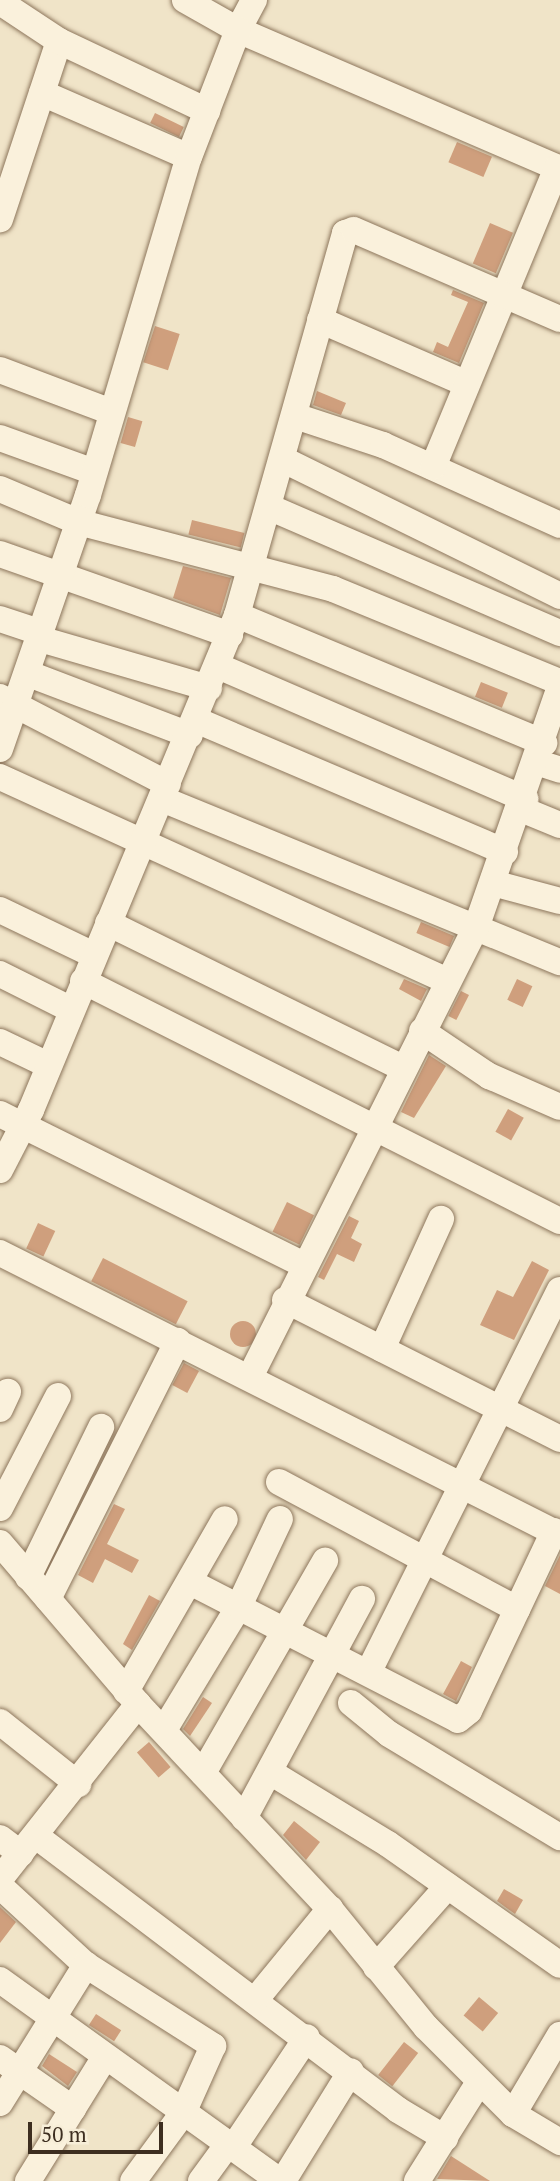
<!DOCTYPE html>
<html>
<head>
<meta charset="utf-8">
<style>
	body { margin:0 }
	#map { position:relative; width:560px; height:2181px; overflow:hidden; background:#f0e4c8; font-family:"PT Serif",serif }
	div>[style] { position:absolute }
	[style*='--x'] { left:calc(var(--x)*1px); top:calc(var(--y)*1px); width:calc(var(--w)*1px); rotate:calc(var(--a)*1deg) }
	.building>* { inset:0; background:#cf9f7d; transform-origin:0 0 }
	.round { border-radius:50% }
	.roads { filter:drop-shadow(0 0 2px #8d765c) drop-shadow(0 0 2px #8d765c) }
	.minor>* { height:26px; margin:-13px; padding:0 13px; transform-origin:13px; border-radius:13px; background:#faf1dc }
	span { translate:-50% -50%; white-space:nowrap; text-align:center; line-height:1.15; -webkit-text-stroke:7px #f7eed8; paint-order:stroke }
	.scale { position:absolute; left:28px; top:2122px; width:135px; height:32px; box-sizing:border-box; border:4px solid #3d2e20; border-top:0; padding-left:9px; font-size:21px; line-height:24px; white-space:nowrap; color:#3d2e20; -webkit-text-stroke:5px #f7eed8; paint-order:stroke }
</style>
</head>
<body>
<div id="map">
	<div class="building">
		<div style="left:155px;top:113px;width:32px;height:11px;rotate:26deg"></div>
		<div style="left:457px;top:142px;width:38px;height:22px;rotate:23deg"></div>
		<div style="left:490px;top:223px;width:25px;height:44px;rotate:23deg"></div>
		<div style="clip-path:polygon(453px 290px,484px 303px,459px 363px,433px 352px,437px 342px,448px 347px,468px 302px,451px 295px)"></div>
		<div style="left:155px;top:326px;width:26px;height:38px;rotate:18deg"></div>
		<div style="clip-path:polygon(317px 391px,346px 403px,341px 415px,313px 405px)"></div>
		<div style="left:128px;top:417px;width:15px;height:27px;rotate:16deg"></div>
		<div style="left:192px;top:520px;width:54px;height:15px;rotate:14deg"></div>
		<div style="clip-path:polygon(183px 566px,231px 578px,220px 615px,173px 598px)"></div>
		<div style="left:481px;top:682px;width:29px;height:16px;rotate:22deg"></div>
		<div style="left:421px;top:922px;width:36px;height:12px;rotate:23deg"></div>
		<div style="clip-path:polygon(404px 979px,427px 989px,421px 1001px,399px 989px)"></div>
		<div style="left:517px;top:979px;width:17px;height:23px;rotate:25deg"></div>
		<div style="left:461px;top:991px;width:9px;height:28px;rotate:27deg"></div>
		<div style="clip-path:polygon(429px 1055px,446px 1066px,414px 1118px,401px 1112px)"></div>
		<div style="left:508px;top:1109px;width:18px;height:26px;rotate:29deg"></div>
		<div style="left:287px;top:1202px;width:30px;height:33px;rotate:26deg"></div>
		<div style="clip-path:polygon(349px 1216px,359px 1221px,351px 1238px,362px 1244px,354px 1262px,337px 1254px,324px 1280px,318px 1277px)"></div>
		<div style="left:38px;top:1223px;width:19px;height:28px;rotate:25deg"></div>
		<div style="left:103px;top:1258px;width:95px;height:26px;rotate:27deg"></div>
		<div style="clip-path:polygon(532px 1261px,549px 1270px,514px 1340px,480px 1325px,497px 1290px,513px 1297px)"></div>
		<div class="round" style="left:230px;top:1321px;width:26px;height:26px"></div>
		<div style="left:184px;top:1363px;width:17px;height:25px;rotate:28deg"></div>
		<div style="clip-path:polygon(114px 1504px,125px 1509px,107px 1544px,139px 1560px,132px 1573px,105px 1559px,93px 1583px,78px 1575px)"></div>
		<div style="clip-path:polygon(560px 1555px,560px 1594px,545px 1586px)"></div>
		<div style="clip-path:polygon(149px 1595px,160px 1601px,132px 1650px,123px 1644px)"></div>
		<div style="clip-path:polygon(461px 1661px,472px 1667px,456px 1701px,443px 1694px)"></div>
		<div style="clip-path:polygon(203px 1697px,212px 1703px,190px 1736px,183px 1729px)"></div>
		<div style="left:149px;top:1742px;width:33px;height:16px;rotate:49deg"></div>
		<div style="clip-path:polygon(294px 1821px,320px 1842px,306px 1860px,283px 1835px)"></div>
		<div style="clip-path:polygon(504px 1889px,523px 1900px,515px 1914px,497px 1901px)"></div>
		<div style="clip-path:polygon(0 1907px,16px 1922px,0 1943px)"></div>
		<div style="left:479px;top:1997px;width:25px;height:24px;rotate:40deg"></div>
		<div style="left:96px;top:2014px;width:30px;height:13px;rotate:33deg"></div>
		<div style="left:404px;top:2042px;width:18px;height:42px;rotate:38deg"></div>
		<div style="clip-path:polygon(49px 2054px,77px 2072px,68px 2086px,42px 2066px)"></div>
		<div style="clip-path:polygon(451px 2156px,490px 2181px,437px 2179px)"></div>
	</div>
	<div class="roads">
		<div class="minor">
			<div style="--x:254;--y:0;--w:34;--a:118"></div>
			<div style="--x:238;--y:30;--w:351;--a:23.3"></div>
			<div style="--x:0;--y:2;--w:71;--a:33.5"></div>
			<div style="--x:59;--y:41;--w:188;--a:108.3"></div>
			<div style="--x:59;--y:41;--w:164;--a:25.3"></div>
			<div style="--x:42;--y:93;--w:160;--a:23.5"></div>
			<div style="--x:320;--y:320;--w:158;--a:23.5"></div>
			<div style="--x:0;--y:370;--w:116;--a:20.6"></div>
			<div style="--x:295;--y:416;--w:93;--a:18.2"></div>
			<div style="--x:383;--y:445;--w:194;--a:24.3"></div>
			<div style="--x:0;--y:438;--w:100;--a:19.9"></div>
			<div style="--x:284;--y:460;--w:308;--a:26.2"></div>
			<div style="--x:433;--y:467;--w:324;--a:-67.5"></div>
			<div style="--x:0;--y:489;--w:85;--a:22.9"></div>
			<div style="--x:78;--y:522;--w:264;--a:14.7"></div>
			<div style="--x:333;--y:589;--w:245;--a:22.3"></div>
			<div style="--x:271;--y:508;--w:315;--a:23.4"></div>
			<div style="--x:0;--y:554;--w:244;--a:19.4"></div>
			<div style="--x:237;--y:615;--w:333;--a:22.6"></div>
			<div style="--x:0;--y:619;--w:44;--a:18.4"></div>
			<div style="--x:40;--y:639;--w:176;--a:16.2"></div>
			<div style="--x:218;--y:666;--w:335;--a:23.4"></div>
			<div style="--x:29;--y:674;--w:172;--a:20.8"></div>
			<div style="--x:0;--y:697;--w:189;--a:27.4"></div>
			<div style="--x:196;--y:720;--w:336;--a:23.1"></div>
			<div style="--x:0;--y:749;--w:269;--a:-70.9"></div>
			<div style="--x:88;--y:495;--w:353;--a:-73.4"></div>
			<div style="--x:189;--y:157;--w:136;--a:-68.9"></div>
			<div style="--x:238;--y:30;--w:61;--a:-150.5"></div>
			<div style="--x:536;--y:762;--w:25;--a:18"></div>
			<div style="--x:0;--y:777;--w:491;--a:24.5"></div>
			<div style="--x:162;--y:799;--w:430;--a:22.3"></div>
			<div style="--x:521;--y:809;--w:42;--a:22.3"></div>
			<div style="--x:493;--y:883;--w:69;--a:15"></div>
			<div style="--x:0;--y:910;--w:104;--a:25.6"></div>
			<div style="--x:108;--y:923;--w:329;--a:26.2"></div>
			<div style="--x:0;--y:974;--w:78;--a:26.6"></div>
			<div style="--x:83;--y:981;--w:534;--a:26.71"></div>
			<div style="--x:422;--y:1031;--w:81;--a:33.9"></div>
			<div style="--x:489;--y:1076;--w:77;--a:23.6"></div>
			<div style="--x:0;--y:1042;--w:51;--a:25.6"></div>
			<div style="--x:0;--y:1114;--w:337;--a:26.4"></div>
			<div style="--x:0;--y:1170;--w:68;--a:-62.7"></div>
			<div style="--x:31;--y:1110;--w:536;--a:-67.4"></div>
			<div style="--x:237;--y:615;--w:397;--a:-74.2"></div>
			<div style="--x:345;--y:233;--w:9;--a:-18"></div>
			<div style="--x:354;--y:230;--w:224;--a:23.4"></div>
			<div style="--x:0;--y:1253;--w:627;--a:26.73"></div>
			<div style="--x:285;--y:1300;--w:308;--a:26.8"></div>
			<div style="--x:382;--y:1349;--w:143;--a:-65.6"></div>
			<div style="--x:251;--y:1375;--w:504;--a:-63.33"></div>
			<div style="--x:477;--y:925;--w:252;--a:-70.8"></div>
			<div style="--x:0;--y:1409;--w:19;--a:-65"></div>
			<div style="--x:279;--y:1482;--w:270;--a:28.1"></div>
			<div style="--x:0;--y:1508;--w:126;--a:-62.6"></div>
			<div style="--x:0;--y:1543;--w:212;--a:49.4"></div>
			<div style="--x:138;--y:1704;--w:281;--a:46.9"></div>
			<div style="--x:330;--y:1909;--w:152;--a:50.9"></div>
			<div style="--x:426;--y:2027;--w:123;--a:45"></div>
			<div style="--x:513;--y:2114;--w:55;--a:30.8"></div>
			<div style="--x:28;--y:1577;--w:167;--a:-64"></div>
			<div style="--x:190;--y:1582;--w:301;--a:27.2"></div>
			<div style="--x:458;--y:1720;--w:14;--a:-39"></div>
			<div style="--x:469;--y:1711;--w:199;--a:-64.7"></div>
			<div style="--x:48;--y:1599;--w:289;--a:-63.3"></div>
			<div style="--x:369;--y:1671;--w:426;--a:-63.4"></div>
			<div style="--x:126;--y:1691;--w:198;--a:-60.1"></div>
			<div style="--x:351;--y:1703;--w:49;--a:39.2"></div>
			<div style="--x:389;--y:1734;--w:200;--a:31.1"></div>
			<div style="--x:0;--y:1722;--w:100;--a:38.5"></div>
			<div style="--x:164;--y:1730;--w:145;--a:-58.8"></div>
			<div style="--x:239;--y:1606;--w:96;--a:-64.8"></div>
			<div style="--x:270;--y:1772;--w:138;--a:31.4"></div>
			<div style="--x:388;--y:1844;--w:210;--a:35.1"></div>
			<div style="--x:203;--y:1773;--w:245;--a:-60.1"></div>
			<div style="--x:244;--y:1818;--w:249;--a:-61.7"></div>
			<div style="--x:36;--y:1836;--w:454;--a:37.1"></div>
			<div style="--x:398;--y:2110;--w:55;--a:30.8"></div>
			<div style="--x:0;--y:1838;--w:26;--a:37"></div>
			<div style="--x:0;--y:1879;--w:223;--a:-51.7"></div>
			<div style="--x:0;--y:1886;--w:117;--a:42.6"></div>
			<div style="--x:86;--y:1965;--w:151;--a:32.5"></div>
			<div style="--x:213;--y:2046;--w:73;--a:114.1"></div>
			<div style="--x:183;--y:2113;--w:84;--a:126.3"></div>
			<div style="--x:376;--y:1967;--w:108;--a:-48.4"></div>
			<div style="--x:0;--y:1980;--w:345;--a:35.7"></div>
			<div style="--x:256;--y:1999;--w:117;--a:-50.6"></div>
			<div style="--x:0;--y:2058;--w:89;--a:34.9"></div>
			<div style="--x:0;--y:2103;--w:163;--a:-58.1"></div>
			<div style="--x:513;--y:2114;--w:92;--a:-59.3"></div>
			<div style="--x:233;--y:2148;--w:133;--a:-56.3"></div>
			<div style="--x:28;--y:2181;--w:146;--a:-58.2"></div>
			<div style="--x:201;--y:2181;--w:46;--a:-53.9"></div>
			<div style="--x:283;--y:2181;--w:129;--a:-58.3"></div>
			<div style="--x:417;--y:2181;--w:117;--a:-57.9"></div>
		</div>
	</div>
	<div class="scale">50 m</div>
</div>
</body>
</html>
